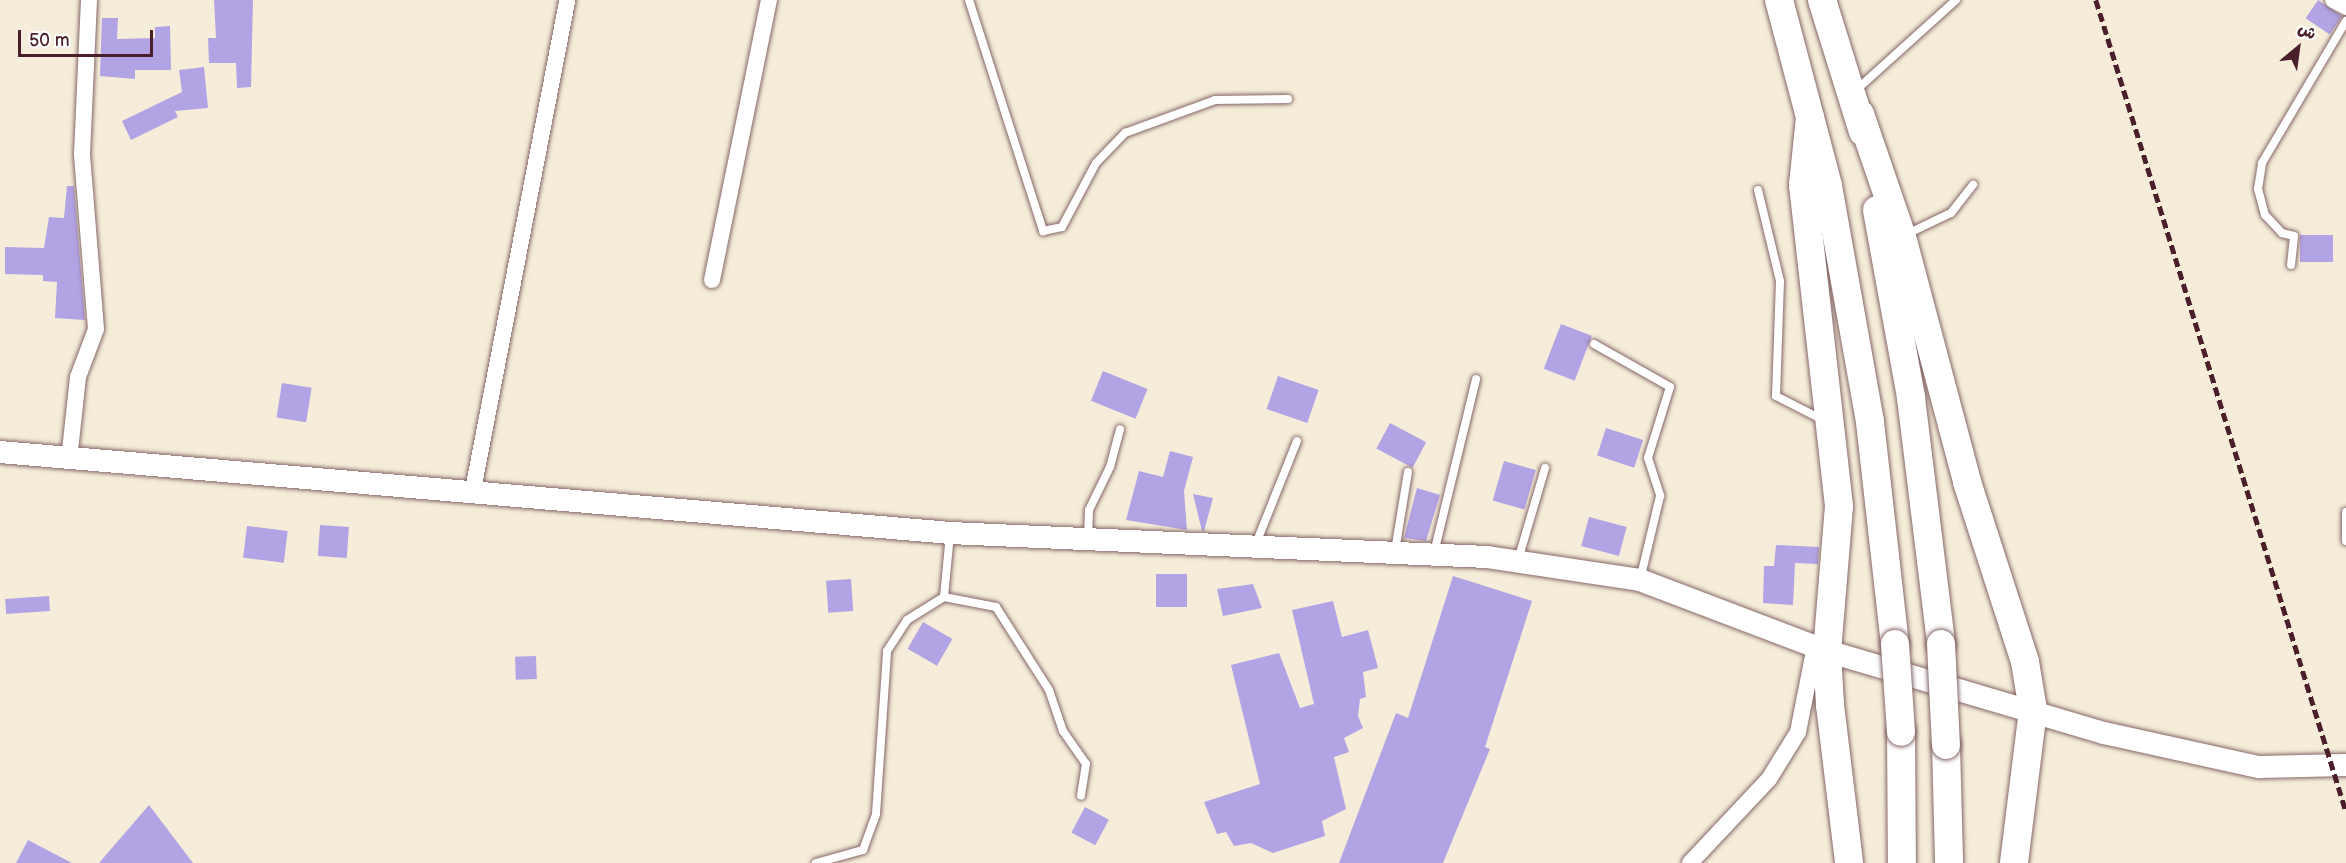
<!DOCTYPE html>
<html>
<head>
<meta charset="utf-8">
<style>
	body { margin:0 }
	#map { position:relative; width:2346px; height:863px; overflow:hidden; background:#f5edd9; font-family:"Balsamiq Sans","Playpen Sans Arabic",sans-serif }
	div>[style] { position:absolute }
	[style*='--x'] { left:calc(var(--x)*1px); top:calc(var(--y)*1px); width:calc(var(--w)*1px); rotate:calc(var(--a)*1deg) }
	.building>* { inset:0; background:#b2a3e5; transform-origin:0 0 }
	.roads { filter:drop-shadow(0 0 2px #866768) drop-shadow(0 0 2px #866768) }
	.lane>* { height:8px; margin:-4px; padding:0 4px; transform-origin:4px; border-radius:4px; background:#fff }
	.street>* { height:16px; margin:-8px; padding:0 8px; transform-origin:8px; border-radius:8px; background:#fff }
	.secondary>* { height:22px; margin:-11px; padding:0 11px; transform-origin:11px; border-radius:11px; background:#fff }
	.highway>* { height:28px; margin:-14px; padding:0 14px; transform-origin:14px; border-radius:14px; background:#fff }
	.rail>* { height:4.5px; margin-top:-2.25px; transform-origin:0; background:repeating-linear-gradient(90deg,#4a1f2b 0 9px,transparent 0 13.5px) }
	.bridges { filter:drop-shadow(0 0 2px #866768) drop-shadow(0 0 2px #866768) }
	.highway-bridge>* { height:28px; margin:-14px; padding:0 14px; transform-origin:14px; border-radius:14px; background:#fff }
	span { translate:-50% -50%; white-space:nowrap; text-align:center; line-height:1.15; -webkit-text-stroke:6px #fff; paint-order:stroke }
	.north { position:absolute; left:2268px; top:18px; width:60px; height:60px; -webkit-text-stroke:4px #fff; paint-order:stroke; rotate:29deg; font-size:16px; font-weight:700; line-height:24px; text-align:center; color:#4a1f2b }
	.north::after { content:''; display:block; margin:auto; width:21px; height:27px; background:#4a1f2b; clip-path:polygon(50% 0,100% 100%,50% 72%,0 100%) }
	.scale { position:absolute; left:18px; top:30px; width:135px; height:27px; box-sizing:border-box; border:3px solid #4a1f2b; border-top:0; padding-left:8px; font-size:18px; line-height:21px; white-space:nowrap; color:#4a1f2b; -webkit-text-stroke:4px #fff; paint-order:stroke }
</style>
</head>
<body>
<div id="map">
	<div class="building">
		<div style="clip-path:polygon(214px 0,253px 0,251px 87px,237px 88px,236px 63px,209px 63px,208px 38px,216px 38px)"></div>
		<div style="left:2318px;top:0;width:29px;height:22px;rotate:34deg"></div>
		<div style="clip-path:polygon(102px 18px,118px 18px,117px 39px,155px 38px,155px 27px,170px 26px,171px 70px,135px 70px,135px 79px,100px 76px)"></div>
		<div style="clip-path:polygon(204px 67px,208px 108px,175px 111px,178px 117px,131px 140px,122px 121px,182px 92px,179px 70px)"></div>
		<div style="clip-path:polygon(67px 186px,74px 186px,85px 320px,55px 318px,57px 282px,43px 281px,43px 275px,5px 274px,5px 247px,44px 248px,49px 217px,64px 218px)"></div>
		<div style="left:2300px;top:235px;width:33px;height:27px"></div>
		<div style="left:1561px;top:324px;width:33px;height:48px;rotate:21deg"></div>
		<div style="left:1103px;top:371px;width:48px;height:32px;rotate:22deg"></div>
		<div style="left:1278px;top:376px;width:43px;height:35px;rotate:19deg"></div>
		<div style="left:282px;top:383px;width:30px;height:35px;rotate:9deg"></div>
		<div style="left:1390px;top:423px;width:41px;height:29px;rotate:28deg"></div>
		<div style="left:1606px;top:428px;width:39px;height:29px;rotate:18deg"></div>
		<div style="clip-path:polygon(1170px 451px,1193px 457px,1184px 491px,1187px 530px,1126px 520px,1139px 471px,1163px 477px)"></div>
		<div style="left:1504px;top:461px;width:33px;height:41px;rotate:16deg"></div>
		<div style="clip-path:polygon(1417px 488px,1440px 495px,1426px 541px,1404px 538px)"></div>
		<div style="clip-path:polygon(1193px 494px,1213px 498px,1204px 531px,1202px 531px)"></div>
		<div style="left:1589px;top:517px;width:39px;height:30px;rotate:15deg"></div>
		<div style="left:320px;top:525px;width:29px;height:31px;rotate:4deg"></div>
		<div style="left:247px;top:526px;width:41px;height:32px;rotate:7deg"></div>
		<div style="clip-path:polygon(1776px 545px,1819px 547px,1818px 564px,1795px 563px,1793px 605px,1763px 603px,1764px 566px,1774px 566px)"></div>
		<div style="left:1156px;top:574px;width:31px;height:33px"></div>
		<div style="clip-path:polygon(1453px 576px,1532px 601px,1485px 747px,1490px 749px,1443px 863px,1339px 863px,1396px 713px,1408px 718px)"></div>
		<div style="left:851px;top:579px;width:32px;height:25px;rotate:86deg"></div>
		<div style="clip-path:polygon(1253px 584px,1262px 608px,1223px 616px,1217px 589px)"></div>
		<div style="left:49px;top:596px;width:15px;height:44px;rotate:86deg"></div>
		<div style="clip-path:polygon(1333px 601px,1342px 637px,1368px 630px,1378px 668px,1363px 672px,1366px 697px,1360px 699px,1358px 716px,1363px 728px,1344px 738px,1349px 752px,1334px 757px,1346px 809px,1322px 821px,1325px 836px,1273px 853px,1251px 843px,1234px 846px,1226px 832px,1217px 834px,1204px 802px,1260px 784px,1231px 665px,1279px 653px,1300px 708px,1314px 704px,1292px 610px)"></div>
		<div style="left:923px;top:622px;width:34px;height:31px;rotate:30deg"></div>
		<div style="left:536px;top:656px;width:23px;height:21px;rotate:88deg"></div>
		<div style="clip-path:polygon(149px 805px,193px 863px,99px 863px)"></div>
		<div style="left:1085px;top:807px;width:27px;height:29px;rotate:28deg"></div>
		<div style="clip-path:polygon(28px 840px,72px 863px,16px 863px)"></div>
	</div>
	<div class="roads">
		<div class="lane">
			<div style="--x:969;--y:0;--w:243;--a:72.2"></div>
			<div style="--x:1043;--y:231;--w:19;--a:-12"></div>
			<div style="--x:1062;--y:227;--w:72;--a:-62"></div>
			<div style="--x:1096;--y:163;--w:42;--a:-46"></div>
			<div style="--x:1125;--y:133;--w:96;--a:-20.1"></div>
			<div style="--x:1215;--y:100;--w:73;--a:-0.8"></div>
			<div style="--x:1855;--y:91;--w:136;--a:-42"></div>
			<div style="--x:1758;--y:190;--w:94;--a:76.4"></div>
			<div style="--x:1780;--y:281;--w:115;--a:92"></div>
			<div style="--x:1776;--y:396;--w:55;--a:27"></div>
			<div style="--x:1905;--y:235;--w:51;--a:-25.6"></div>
			<div style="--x:1951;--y:213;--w:36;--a:-52"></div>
			<div style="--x:2291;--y:265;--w:29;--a:-84"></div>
			<div style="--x:2294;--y:236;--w:12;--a:-166"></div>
			<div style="--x:2282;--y:233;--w:25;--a:-133"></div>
			<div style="--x:2265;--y:215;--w:27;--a:-105"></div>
			<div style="--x:2258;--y:189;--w:26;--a:-81"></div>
			<div style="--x:2262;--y:163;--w:165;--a:-59.4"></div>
			<div style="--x:1594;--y:344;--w:87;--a:29.5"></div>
			<div style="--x:1670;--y:387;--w:74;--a:107.2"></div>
			<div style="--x:1648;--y:458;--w:40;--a:72"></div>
			<div style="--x:1660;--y:496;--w:86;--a:103.4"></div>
			<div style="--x:2346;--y:512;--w:29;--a:90"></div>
			<div style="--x:1088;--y:539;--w:29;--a:-88"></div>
			<div style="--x:1089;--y:510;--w:48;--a:-64"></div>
			<div style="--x:1110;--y:467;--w:39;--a:-75"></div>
			<div style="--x:1255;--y:546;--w:113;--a:-68.2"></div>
			<div style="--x:1395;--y:551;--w:80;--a:-80.7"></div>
			<div style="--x:1434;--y:553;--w:179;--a:-76.4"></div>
			<div style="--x:1518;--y:560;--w:96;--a:-73.6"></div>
			<div style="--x:944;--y:597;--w:53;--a:10.9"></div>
			<div style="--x:996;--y:607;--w:98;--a:57.4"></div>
			<div style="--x:1049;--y:690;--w:43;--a:71.1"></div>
			<div style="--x:1063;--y:731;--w:40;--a:55.1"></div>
			<div style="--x:1086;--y:764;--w:32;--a:99"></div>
			<div style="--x:816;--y:863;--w:49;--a:-15.5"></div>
			<div style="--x:863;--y:850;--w:38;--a:-70"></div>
			<div style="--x:876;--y:814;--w:163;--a:-86.1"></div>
			<div style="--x:887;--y:651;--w:37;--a:-57"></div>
			<div style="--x:907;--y:620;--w:44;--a:-31.9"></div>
			<div style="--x:944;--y:597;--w:63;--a:-84.6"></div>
		</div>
		<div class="street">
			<div style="--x:2333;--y:0;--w:15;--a:28"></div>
			<div style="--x:712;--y:280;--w:286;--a:-78.5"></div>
			<div style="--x:69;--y:460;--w:83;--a:-83.8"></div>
			<div style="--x:78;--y:377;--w:51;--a:-69.4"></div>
			<div style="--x:96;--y:329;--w:176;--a:-94.6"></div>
			<div style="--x:82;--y:154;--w:154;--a:-87.4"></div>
			<div style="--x:473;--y:490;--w:499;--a:-79.1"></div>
			<div style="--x:1690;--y:863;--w:115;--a:-46.8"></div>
			<div style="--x:1769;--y:779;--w:55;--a:-58.3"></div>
			<div style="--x:1798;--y:732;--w:88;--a:-78.8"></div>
		</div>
		<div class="secondary">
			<div style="--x:0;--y:452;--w:953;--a:4.87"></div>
			<div style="--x:950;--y:533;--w:538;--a:2.56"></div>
			<div style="--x:1487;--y:557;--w:155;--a:8.5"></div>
			<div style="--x:1640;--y:580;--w:200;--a:20.8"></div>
			<div style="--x:1827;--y:651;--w:289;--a:16.5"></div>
			<div style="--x:2104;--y:733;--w:159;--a:12.4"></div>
			<div style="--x:2259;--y:767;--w:87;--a:-1.3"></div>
		</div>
		<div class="highway">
			<div style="--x:1779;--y:0;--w:192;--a:75.2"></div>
			<div style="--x:1828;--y:186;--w:240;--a:79.9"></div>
			<div style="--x:1870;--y:422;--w:223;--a:83.6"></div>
			<div style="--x:1822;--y:0;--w:138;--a:72.7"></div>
			<div style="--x:1860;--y:114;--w:130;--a:71.1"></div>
			<div style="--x:1902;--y:237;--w:253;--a:75.1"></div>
			<div style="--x:1967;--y:482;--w:189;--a:72.1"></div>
			<div style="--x:2025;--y:662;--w:49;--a:80.5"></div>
			<div style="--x:2033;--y:710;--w:154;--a:97.1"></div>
			<div style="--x:1810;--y:117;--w:68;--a:95.9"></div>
			<div style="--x:1803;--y:185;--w:323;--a:83.6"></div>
			<div style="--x:1839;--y:506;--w:145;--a:94.7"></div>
			<div style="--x:1827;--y:651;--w:54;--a:86.8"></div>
			<div style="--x:1830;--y:705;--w:159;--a:83.1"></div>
			<div style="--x:1877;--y:210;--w:191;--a:79.7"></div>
			<div style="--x:1911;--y:398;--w:248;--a:83"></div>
			<div style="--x:1901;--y:732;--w:131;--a:89.6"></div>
			<div style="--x:1946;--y:745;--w:118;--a:88.5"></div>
		</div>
	</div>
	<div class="rail">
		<div style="--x:2096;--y:0;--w:849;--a:72.87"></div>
	</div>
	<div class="bridges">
		<div class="highway-bridge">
			<div style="--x:1895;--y:644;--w:88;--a:86.1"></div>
			<div style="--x:1941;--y:644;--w:101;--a:87.2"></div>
		</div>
	</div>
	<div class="north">ش</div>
	<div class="scale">50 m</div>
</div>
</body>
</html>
